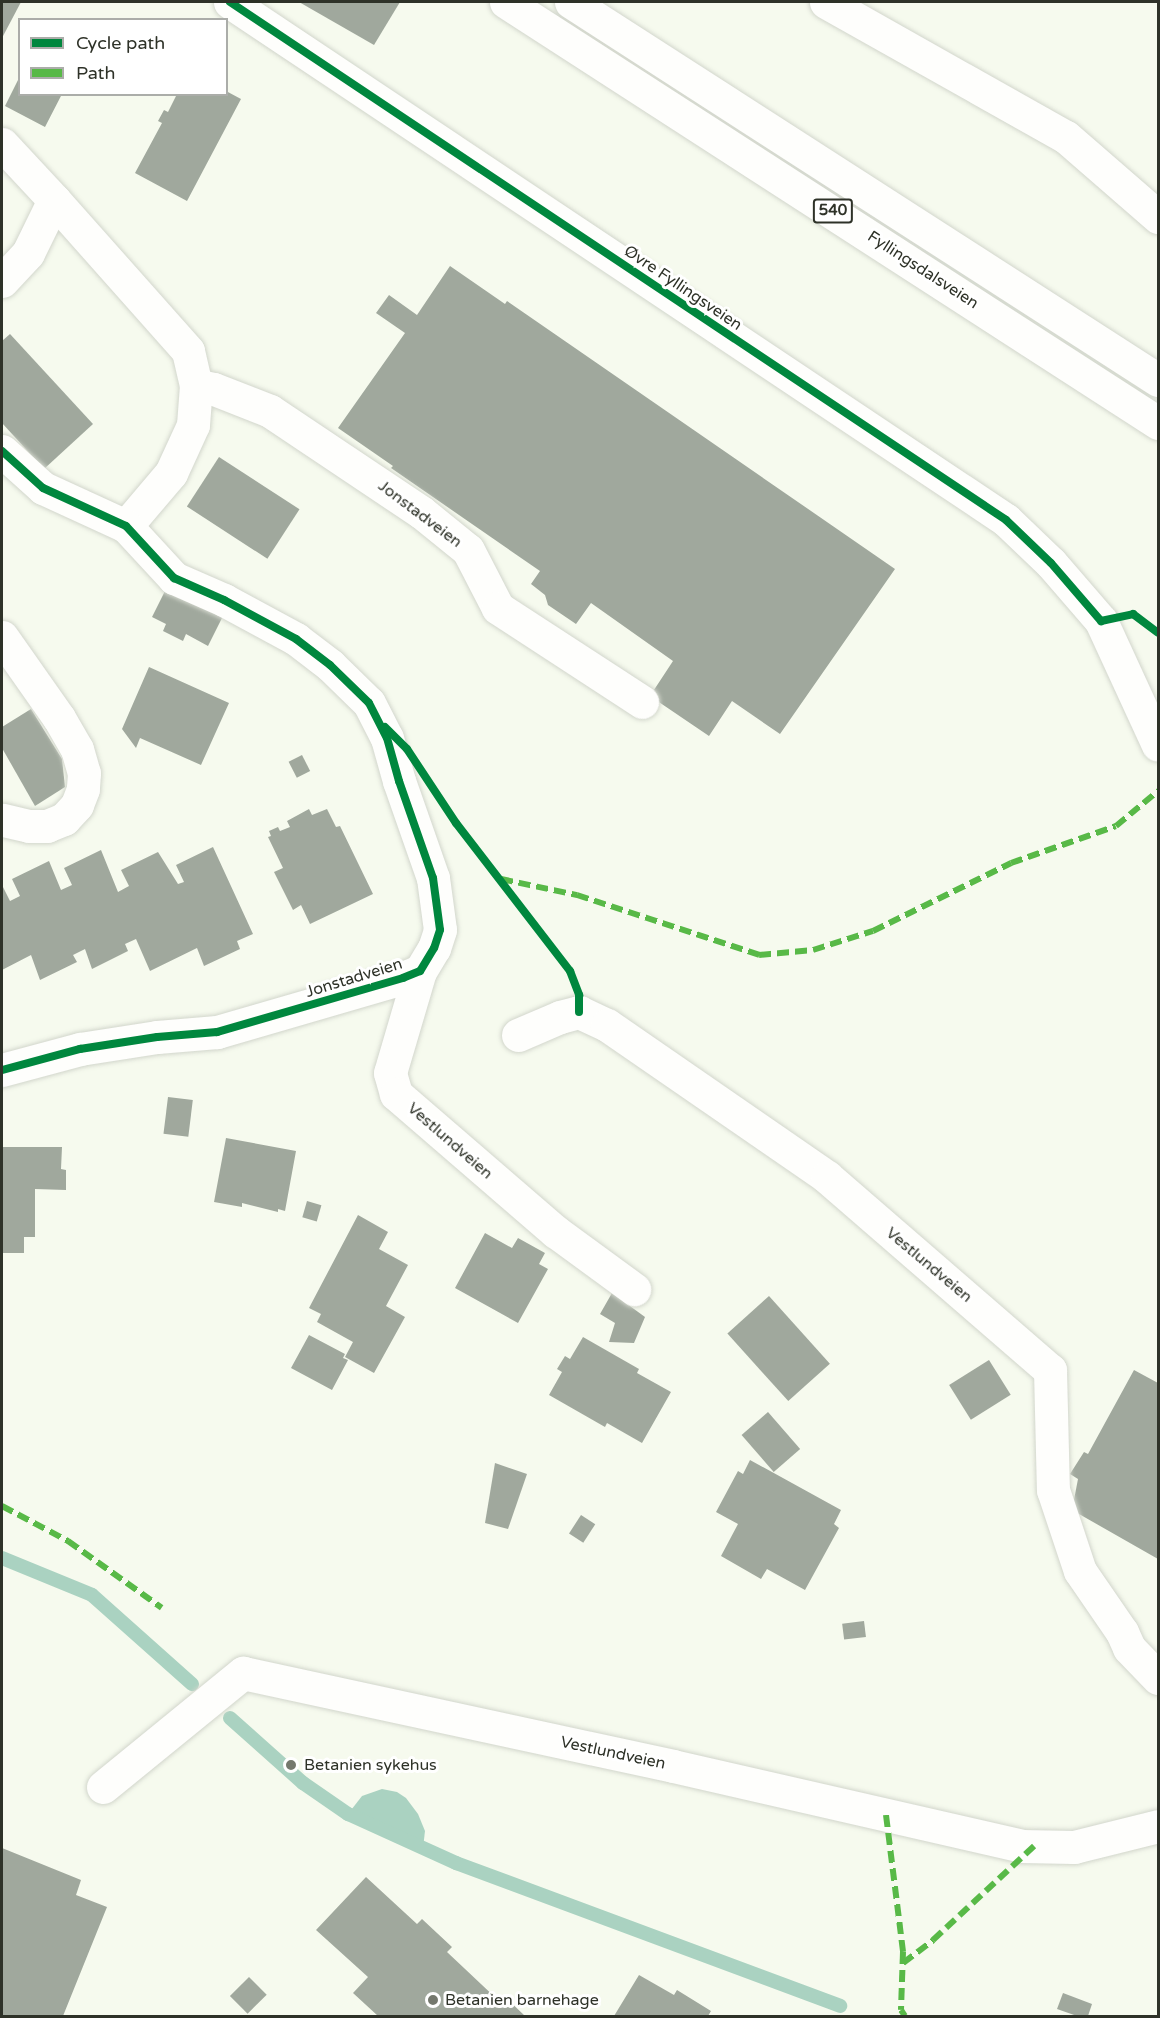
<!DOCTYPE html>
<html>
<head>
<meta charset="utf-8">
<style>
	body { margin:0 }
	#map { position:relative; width:1160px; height:2018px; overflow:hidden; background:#f6faee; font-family:"Varela Round",sans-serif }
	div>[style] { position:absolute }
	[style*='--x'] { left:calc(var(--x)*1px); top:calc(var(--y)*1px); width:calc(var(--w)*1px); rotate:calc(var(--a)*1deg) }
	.water>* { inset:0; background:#aad2c1 }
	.stream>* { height:14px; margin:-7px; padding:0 7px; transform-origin:7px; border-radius:7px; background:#aad2c1 }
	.building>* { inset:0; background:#a0a89d; transform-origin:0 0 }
	.roads { filter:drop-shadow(0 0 2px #d2d6cc) drop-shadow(0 0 2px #d2d6cc) }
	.street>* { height:33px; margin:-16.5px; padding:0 16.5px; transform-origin:16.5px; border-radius:16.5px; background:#fefefc }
	.secondary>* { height:33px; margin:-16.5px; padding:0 16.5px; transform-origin:16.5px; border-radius:16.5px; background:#fefefc }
	.primary>* { height:33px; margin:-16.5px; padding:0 16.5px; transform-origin:16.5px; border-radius:16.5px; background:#fefefc }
	.quiet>* { height:6px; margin-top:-3px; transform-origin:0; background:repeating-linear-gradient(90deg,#58b947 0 12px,transparent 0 18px) }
	.cycleway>* { height:8px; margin:-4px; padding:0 4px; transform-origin:4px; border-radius:4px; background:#00873e }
	.dots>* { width:16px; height:16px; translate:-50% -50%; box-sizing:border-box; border:3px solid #fff; border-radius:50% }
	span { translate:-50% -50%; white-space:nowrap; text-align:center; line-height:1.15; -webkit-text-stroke:6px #fff; paint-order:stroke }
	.shield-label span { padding:2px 4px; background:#fff; border:2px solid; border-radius:4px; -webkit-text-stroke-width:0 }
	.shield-label { font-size:15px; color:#2e3228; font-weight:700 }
	.street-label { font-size:16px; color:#2e3228 }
	.poi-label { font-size:16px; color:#2e3228 }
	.left { translate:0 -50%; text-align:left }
	.frame { position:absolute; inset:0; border:3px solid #2e3228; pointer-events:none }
	.legend { position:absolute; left:18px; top:18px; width:210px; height:78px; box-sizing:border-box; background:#fff; border:2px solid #abada9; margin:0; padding:8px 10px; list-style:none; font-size:18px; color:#2e3228 }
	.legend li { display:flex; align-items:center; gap:12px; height:30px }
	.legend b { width:30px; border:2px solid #abada9 }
</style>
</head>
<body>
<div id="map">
	<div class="water">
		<div style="clip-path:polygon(382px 1789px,397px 1792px,406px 1798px,418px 1814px,425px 1831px,423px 1848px,348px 1814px,362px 1796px)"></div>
	</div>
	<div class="stream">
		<div style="--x:2;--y:1558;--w:97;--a:22.3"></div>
		<div style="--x:92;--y:1595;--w:134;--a:41.7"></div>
		<div style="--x:230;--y:1718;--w:98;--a:41.7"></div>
		<div style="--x:303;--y:1783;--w:55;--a:34.6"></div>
		<div style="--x:348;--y:1814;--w:119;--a:24.4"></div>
		<div style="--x:456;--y:1863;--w:410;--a:20.4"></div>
	</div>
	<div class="building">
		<div style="clip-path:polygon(2px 2px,21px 2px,2px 38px)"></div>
		<div style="clip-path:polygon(299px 2px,400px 2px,374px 45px)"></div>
		<div style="clip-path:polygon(20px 76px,20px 94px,62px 94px,45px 127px,5px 106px)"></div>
		<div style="clip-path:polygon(226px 91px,241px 99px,187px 201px,135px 173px,162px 123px,158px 121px,164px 110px,168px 112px,177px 94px,226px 94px)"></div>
		<div style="clip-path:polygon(450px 266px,505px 304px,507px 301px,895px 569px,780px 734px,732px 701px,709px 736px,650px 696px,673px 661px,591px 603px,576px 624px,548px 605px,545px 595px,531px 584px,540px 571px,391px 468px,393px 466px,338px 428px,405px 333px,376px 313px,389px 295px,417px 315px)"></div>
		<div style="clip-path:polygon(10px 334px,93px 424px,44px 469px,2px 423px,2px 341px)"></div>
		<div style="left:219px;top:457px;width:96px;height:59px;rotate:33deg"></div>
		<div style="clip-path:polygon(168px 585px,224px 614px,208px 646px,186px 634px,183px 641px,163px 631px,166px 624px,152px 617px)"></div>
		<div style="clip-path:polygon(149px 667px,229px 703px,201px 765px,140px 738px,136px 748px,122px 729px)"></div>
		<div style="clip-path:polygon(31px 709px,62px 759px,65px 787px,35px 806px,2px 748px,2px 727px)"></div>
		<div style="left:302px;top:755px;width:18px;height:15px;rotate:63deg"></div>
		<div style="clip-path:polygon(309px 809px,312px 815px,327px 809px,336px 827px,340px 826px,373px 894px,310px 924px,301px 905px,293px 910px,274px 872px,283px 868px,268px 837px,271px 836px,269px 831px,278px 827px,280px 831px,290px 827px,287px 821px)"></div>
		<div style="clip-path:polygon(213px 847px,253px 934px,237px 941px,240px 949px,204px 966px,197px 948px,150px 971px,136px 939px,125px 944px,128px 951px,92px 969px,85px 949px,73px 955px,77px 962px,40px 980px,31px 955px,2px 970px,2px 885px,10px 901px,20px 896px,12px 879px,49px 861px,61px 890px,72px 885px,64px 868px,101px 850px,118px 892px,129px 886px,121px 870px,158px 852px,178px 884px,184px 882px,176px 865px)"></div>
		<div style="left:168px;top:1097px;width:25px;height:37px;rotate:7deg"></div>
		<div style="clip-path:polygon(226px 1138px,296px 1151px,285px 1211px,278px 1209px,278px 1212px,242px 1203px,242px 1207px,214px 1202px)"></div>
		<div style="clip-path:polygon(2px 1147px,62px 1147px,61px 1169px,66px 1170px,66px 1190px,35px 1189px,35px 1237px,24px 1237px,24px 1253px,2px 1253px)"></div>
		<div style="left:307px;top:1201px;width:15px;height:17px;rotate:16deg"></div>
		<div style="clip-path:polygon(358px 1215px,388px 1232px,379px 1249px,408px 1265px,386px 1306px,405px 1317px,374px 1373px,345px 1357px,353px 1342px,317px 1322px,321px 1314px,309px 1308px)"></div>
		<div style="clip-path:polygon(485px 1233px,512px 1248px,518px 1238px,545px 1253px,539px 1264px,548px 1269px,518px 1323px,455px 1288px)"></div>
		<div style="clip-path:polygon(612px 1293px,645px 1317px,634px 1343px,609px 1342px,615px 1323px,600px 1314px)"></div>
		<div style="left:769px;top:1296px;width:91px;height:56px;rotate:48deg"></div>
		<div style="clip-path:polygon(309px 1335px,345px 1354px,343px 1358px,348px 1360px,332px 1390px,291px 1368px)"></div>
		<div style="clip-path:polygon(583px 1337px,639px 1369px,637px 1373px,671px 1392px,642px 1443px,607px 1423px,605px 1427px,549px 1395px,562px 1372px,557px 1369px,565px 1356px,570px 1359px)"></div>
		<div style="left:989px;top:1360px;width:41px;height:47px;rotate:58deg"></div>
		<div style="clip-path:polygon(1134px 1370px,1158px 1383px,1158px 1559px,1072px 1510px,1078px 1479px,1070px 1474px,1084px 1452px,1088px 1454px)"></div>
		<div style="left:768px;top:1412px;width:49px;height:35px;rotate:49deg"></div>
		<div style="clip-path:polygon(750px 1460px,841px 1510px,834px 1524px,839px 1528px,805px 1590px,767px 1569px,761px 1579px,721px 1556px,738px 1524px,716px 1512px,738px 1471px,743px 1474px)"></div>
		<div style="clip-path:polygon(495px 1463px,527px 1474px,508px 1529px,485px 1523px)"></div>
		<div style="left:581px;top:1515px;width:17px;height:22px;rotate:33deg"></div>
		<div style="left:864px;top:1621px;width:16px;height:22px;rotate:83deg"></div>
		<div style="clip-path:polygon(2px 1848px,81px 1880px,76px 1895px,107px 1907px,63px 2016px,2px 2016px)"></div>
		<div style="clip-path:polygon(366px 1877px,417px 1924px,422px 1919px,452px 1947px,447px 1952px,499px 2001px,504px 1996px,525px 2016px,378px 2016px,353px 1993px,368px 1977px,316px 1930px)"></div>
		<div style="clip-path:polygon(639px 1975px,674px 1995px,677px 1990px,711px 2011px,708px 2016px,614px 2016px)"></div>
		<div style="left:249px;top:1977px;width:25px;height:27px;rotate:45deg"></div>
		<div style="clip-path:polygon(1063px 1993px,1092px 2004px,1088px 2016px,1077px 2016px,1057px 2009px)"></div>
	</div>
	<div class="roads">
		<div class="street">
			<div style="--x:2;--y:144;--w:76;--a:47.1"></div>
			<div style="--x:54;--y:200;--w:202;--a:48.4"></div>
			<div style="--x:188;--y:351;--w:35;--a:77"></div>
			<div style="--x:196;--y:385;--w:40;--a:94.3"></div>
			<div style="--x:193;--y:425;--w:53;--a:114.6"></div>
			<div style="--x:171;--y:473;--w:70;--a:130.3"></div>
			<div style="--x:2;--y:281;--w:38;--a:-47"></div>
			<div style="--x:28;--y:253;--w:59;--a:-63.9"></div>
			<div style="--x:196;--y:385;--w:18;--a:13"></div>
			<div style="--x:214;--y:389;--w:60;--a:21.4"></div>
			<div style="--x:270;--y:411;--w:182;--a:33.8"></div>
			<div style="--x:421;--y:512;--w:60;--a:39"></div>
			<div style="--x:468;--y:550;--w:65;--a:62.7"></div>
			<div style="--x:498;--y:608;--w:172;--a:33.1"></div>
			<div style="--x:2;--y:451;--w:55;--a:42.1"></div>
			<div style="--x:43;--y:488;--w:91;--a:24.6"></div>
			<div style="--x:126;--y:526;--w:71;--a:47.3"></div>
			<div style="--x:174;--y:578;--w:55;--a:23.7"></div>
			<div style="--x:224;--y:600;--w:82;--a:28.4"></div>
			<div style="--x:296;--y:639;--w:43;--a:37.4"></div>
			<div style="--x:330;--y:665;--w:54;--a:44.3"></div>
			<div style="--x:369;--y:703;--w:39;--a:63"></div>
			<div style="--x:387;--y:738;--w:45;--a:74.4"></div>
			<div style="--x:399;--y:781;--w:103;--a:70.7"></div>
			<div style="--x:433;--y:878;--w:52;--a:82.3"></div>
			<div style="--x:440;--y:930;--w:19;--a:108"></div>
			<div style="--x:434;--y:948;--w:27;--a:121"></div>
			<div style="--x:420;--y:971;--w:18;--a:158"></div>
			<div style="--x:403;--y:978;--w:194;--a:163.8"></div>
			<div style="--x:217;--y:1032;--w:60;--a:175.2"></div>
			<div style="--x:157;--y:1037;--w:78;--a:171.1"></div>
			<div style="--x:80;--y:1049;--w:81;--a:164.9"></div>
			<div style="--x:2;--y:637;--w:99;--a:54.9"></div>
			<div style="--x:59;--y:718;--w:36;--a:60"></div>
			<div style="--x:77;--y:749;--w:25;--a:74"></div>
			<div style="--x:84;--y:773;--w:16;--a:94"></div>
			<div style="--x:83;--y:789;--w:17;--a:111"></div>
			<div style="--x:77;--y:805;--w:19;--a:133"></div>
			<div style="--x:64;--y:819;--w:18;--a:158"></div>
			<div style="--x:47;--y:826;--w:18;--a:180"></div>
			<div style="--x:29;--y:826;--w:28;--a:-167"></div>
			<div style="--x:420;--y:971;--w:106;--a:106.4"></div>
			<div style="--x:390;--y:1073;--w:22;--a:74"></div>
			<div style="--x:396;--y:1094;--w:211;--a:40.8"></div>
			<div style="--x:556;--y:1232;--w:97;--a:36.2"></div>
			<div style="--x:518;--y:1035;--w:46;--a:-23.2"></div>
			<div style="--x:560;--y:1017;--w:20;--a:-15"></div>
			<div style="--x:579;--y:1012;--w:31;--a:25"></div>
			<div style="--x:607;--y:1025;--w:267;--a:34.6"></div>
			<div style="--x:827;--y:1177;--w:295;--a:40.9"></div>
			<div style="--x:1050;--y:1370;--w:120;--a:88.6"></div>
			<div style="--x:1053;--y:1490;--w:85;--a:71.6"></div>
			<div style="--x:1080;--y:1571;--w:74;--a:55.5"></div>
			<div style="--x:1122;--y:1632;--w:17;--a:66"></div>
			<div style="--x:1129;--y:1648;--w:42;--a:46"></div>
			<div style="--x:103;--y:1787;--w:181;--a:-39.2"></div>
			<div style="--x:243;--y:1673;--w:440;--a:12.2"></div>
			<div style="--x:673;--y:1766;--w:357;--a:12.9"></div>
			<div style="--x:1021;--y:1846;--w:53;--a:1.1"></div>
			<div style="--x:1074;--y:1847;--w:87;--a:-14"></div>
		</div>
		<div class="secondary">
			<div style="--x:230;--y:2;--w:933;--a:33.72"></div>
			<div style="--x:1006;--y:520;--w:62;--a:43.7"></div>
			<div style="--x:1051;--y:563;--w:77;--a:49.2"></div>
			<div style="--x:1101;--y:621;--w:136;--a:65.3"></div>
			<div style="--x:826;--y:2;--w:275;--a:29.4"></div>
			<div style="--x:1066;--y:137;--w:122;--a:41"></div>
		</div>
		<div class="primary">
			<div style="--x:506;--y:2;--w:776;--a:32.85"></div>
			<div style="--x:571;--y:2;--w:698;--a:32.78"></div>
		</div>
	</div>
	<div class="quiet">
		<div style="--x:501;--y:879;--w:78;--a:11.9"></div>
		<div style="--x:577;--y:895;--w:192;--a:18.2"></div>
		<div style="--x:759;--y:955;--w:54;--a:-5.3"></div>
		<div style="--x:813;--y:950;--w:63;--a:-17.6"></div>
		<div style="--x:873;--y:931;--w:154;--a:-26.2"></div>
		<div style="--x:1011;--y:863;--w:111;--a:-19.4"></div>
		<div style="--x:1116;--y:826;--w:55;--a:-39.8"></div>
		<div style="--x:2;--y:1506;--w:75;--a:27.9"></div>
		<div style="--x:68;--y:1541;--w:115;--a:35.5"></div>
		<div style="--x:886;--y:1815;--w:138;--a:82.9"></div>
		<div style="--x:903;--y:1952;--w:58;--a:92"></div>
		<div style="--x:901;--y:2010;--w:7;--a:56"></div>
		<div style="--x:903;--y:1963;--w:38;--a:-37"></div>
		<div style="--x:933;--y:1940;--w:138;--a:-42.9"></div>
	</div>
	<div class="cycleway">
		<div style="--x:230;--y:2;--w:933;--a:33.72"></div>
		<div style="--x:1006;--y:520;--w:62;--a:43.7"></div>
		<div style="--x:1051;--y:563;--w:77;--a:49.2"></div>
		<div style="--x:1101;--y:621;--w:33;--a:-12"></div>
		<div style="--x:1133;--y:614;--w:31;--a:37"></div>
		<div style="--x:2;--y:451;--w:55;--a:42.1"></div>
		<div style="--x:43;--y:488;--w:91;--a:24.6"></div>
		<div style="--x:126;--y:526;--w:71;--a:47.3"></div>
		<div style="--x:174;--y:578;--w:55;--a:23.7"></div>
		<div style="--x:224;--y:600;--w:82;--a:28.4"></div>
		<div style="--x:296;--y:639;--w:43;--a:37.4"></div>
		<div style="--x:330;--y:665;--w:54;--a:44.3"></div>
		<div style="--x:369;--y:703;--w:39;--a:63"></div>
		<div style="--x:387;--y:738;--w:45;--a:74.4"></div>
		<div style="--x:399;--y:781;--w:103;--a:70.7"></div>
		<div style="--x:433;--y:878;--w:52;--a:82.3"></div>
		<div style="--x:440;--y:930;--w:19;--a:108"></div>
		<div style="--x:434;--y:948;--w:27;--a:121"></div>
		<div style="--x:420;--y:971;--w:18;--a:158"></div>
		<div style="--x:403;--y:978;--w:194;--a:163.8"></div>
		<div style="--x:217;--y:1032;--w:60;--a:175.2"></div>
		<div style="--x:157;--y:1037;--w:78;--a:171.1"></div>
		<div style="--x:80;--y:1049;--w:81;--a:164.9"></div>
		<div style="--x:385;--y:727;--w:31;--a:45"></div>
		<div style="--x:407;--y:749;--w:89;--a:56.5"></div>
		<div style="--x:456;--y:823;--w:187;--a:52.4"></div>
		<div style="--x:570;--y:971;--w:26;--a:69"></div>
		<div style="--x:579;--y:995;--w:17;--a:90"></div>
	</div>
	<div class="dots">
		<div style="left:291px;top:1765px;background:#74786d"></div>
		<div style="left:433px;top:2000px;background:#74786d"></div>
	</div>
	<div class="shield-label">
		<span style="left:833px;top:211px">540</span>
	</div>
	<div class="street-label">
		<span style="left:923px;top:270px;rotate:33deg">Fyllingsdalsveien</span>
		<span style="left:683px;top:288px;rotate:34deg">Øvre Fyllingsveien</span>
		<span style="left:420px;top:514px;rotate:37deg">Jonstadveien</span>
		<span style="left:354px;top:978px;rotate:-17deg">Jonstadveien</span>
		<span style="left:450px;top:1141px;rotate:41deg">Vestlundveien</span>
		<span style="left:929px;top:1265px;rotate:40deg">Vestlundveien</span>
		<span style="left:613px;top:1753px;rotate:12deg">Vestlundveien</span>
	</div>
	<div class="poi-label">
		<span class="left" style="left:304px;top:1765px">Betanien sykehus</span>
		<span class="left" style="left:445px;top:2000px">Betanien barnehage</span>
	</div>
	<div class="frame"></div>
	<ul class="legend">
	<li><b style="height:8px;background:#00873e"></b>Cycle path</li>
	<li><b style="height:8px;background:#58b947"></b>Path</li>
	</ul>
</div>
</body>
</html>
